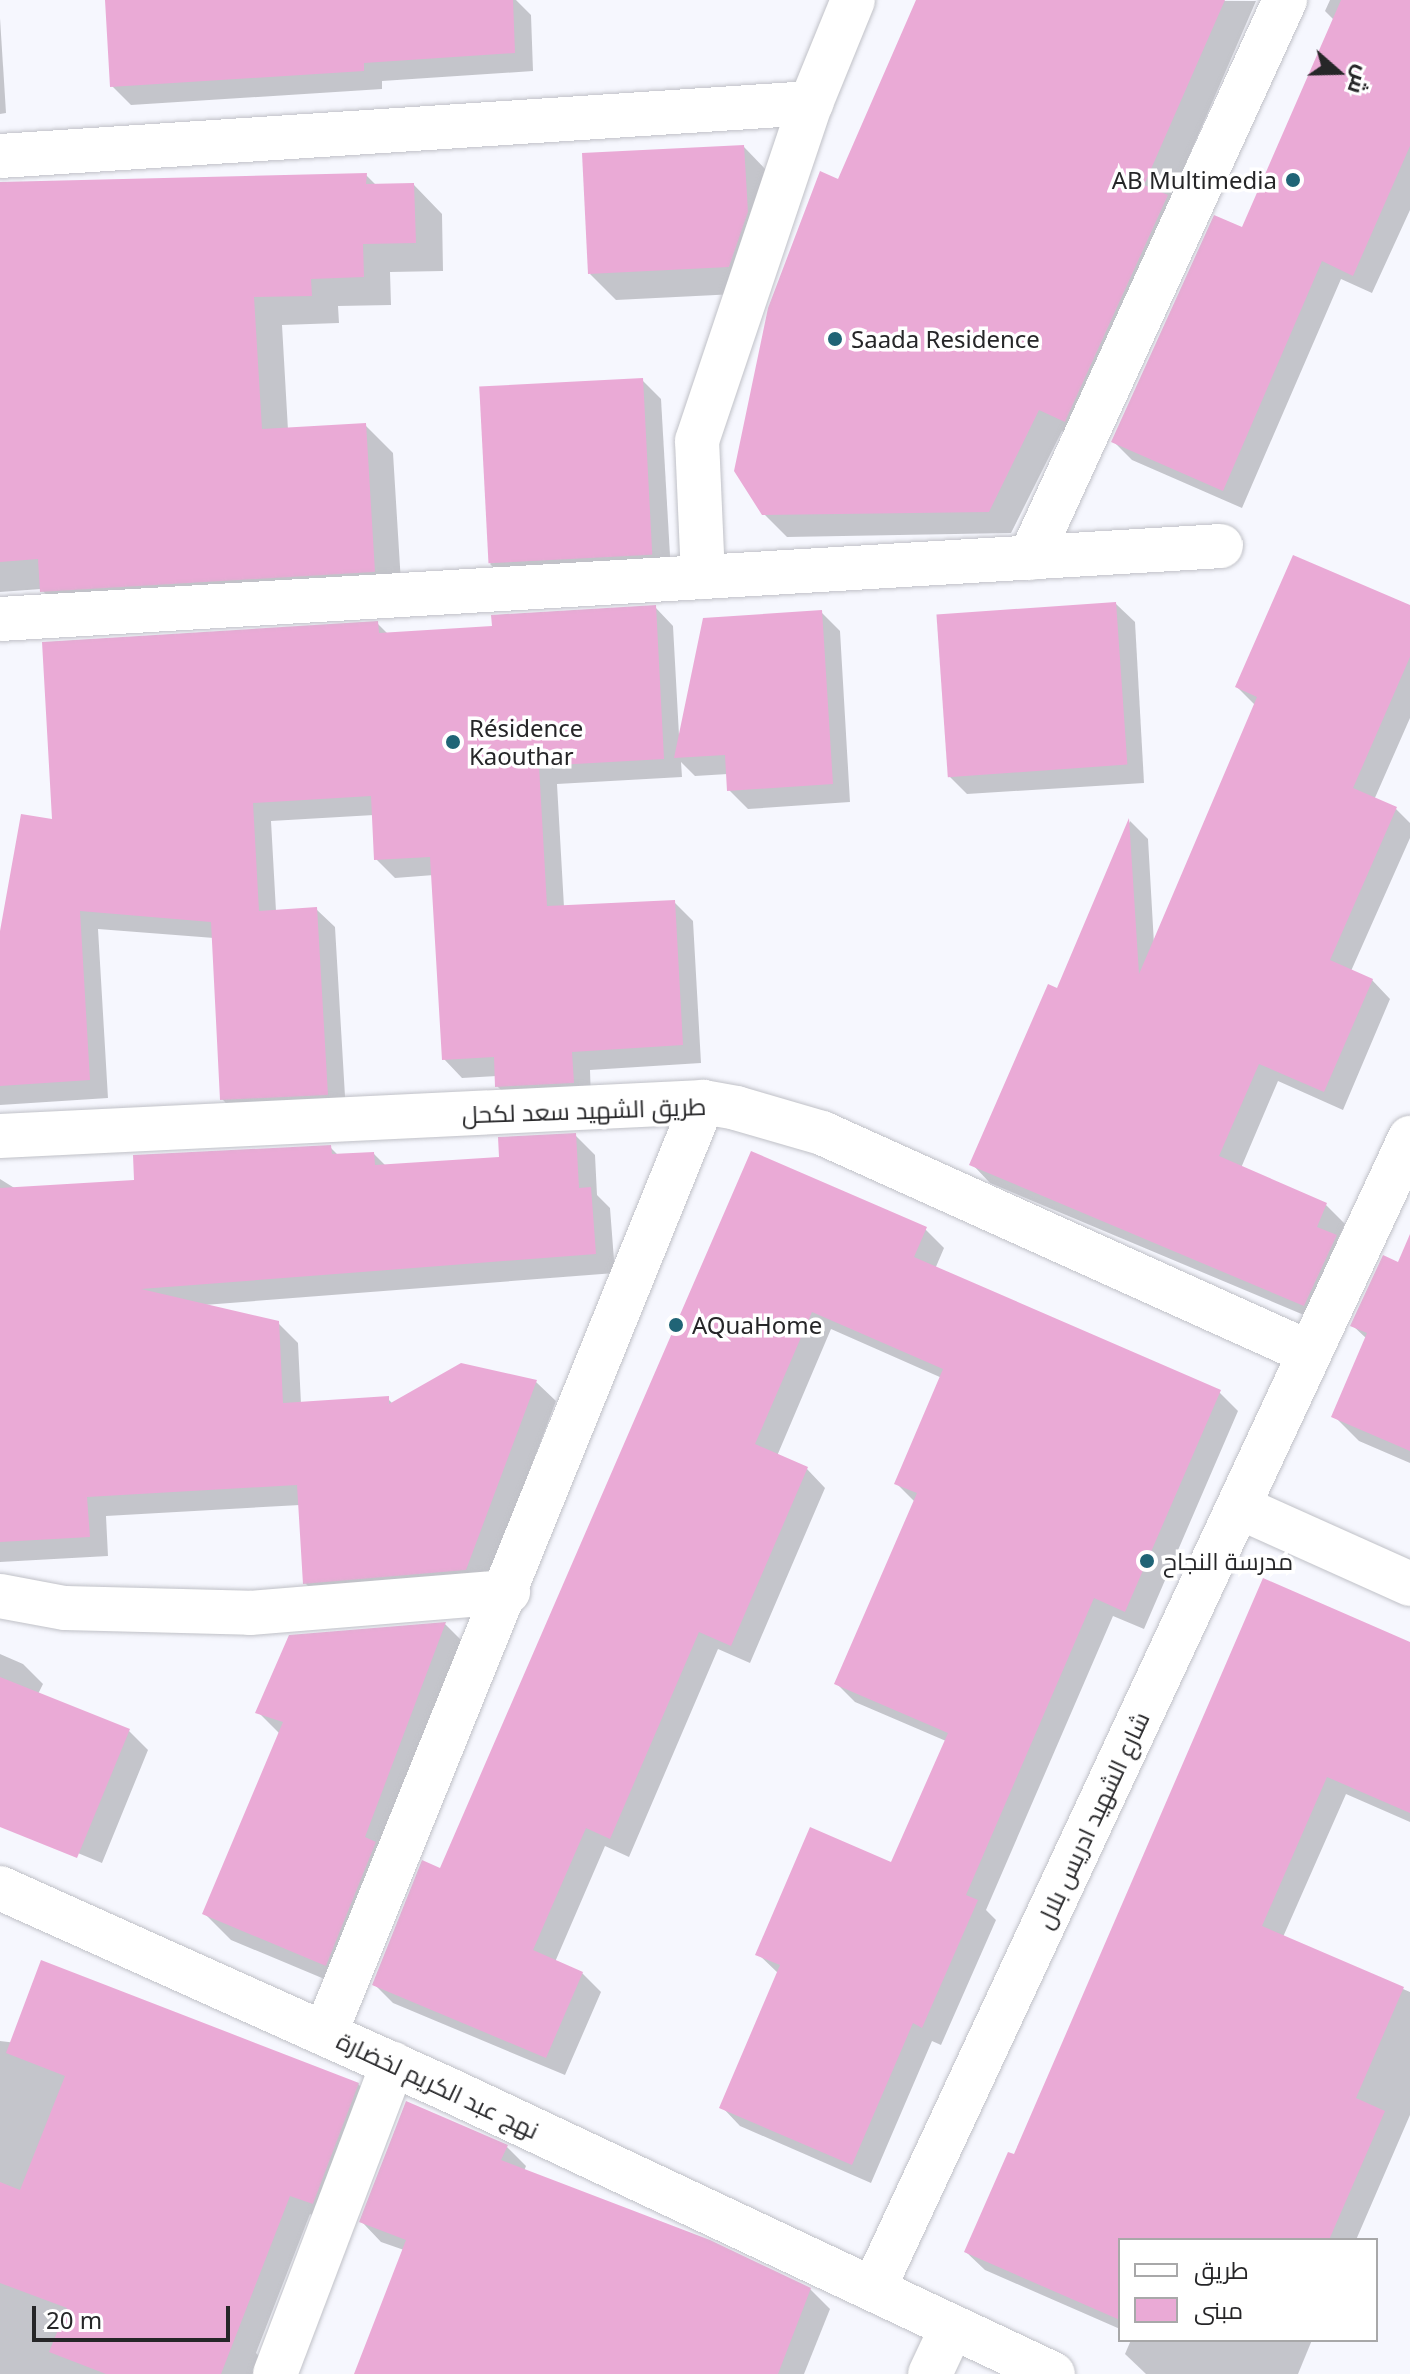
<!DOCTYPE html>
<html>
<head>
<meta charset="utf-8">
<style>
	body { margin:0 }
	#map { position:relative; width:1410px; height:2374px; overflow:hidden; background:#f6f7fe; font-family:"Noto Sans",Cairo,sans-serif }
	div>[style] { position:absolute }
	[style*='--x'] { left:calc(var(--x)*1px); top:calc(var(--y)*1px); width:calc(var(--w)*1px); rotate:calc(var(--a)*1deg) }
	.shadow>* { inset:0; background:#0003 }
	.building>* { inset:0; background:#eaaad6; transform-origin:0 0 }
	.roads { filter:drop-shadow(0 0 2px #c0c1c7) drop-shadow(0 0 2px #c0c1c7) }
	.street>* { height:44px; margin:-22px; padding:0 22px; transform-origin:22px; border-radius:22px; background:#fff }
	.secondary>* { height:44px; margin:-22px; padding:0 22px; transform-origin:22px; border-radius:22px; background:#fff }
	.dots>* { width:22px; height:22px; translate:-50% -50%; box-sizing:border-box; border:4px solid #fff; border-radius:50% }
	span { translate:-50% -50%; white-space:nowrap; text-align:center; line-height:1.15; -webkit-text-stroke:7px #fff; paint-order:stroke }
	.poi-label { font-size:24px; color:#262628 }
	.right { translate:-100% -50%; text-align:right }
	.left { translate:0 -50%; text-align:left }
	.street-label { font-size:24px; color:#262628 }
	.legend { position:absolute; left:1118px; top:2238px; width:260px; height:104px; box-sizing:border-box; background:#fff; border:2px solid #a8a8a9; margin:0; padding:10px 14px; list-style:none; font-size:24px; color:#262628 }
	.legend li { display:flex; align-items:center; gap:16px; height:40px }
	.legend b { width:40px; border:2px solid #a8a8a9 }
	.north { position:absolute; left:1298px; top:32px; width:80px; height:80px; -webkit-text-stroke:6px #fff; paint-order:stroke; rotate:110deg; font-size:22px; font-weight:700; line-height:32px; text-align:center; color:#262628 }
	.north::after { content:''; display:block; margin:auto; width:28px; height:36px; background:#262628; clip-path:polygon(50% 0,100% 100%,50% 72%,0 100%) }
	.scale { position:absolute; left:32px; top:2306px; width:198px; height:36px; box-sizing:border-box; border:4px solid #262628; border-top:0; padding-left:10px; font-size:24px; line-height:28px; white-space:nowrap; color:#262628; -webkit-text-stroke:6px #fff; paint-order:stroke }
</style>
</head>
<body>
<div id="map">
	<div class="shadow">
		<div style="clip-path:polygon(107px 0,516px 0,531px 15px,533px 71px,382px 81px,382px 89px,131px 105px,112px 86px)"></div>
		<div style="clip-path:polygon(959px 0,1256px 1px,1170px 200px,1088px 443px,1062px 431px,1011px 533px,787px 537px,764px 514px,839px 182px)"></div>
		<div style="clip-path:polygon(1330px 0,1410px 0,1410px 210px,1372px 293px,1341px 279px,1242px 508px,1132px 460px,1113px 441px,1243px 230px,1334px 20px,1325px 11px)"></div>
		<div style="clip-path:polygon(0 18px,6px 113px,0 114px)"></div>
		<div style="clip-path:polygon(744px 147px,770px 174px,756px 293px,616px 300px,590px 274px)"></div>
		<div style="clip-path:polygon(366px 175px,377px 186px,414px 185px,442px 214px,443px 271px,390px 272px,391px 305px,338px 306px,339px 323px,282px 325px,288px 430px,365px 425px,393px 453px,402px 599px,70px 619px,41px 589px,0 592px,0 184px)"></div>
		<div style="clip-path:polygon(642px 380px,661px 399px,671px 573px,509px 583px,490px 564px)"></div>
		<div style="clip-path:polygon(1116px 604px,1135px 622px,1144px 783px,967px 794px,948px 775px)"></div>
		<div style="clip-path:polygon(655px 607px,673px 626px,679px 735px,821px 612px,840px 631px,850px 802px,748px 809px,729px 790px,728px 774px,695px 776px,681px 762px,682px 777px,557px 784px,564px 907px,674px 902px,693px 921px,701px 1063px,590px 1070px,591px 1101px,516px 1105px,497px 1086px,497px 1076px,462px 1078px,444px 1059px,434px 875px,395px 878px,376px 859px,374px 815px,271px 821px,276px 911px,316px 909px,335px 927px,346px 1113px,241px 1118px,222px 1099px,214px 938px,98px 929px,108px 1098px,0 1105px,0 943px,54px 821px,377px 623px,389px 635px,494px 628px)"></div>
		<div style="clip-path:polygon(1410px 608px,1410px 718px,1374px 800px,1396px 809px,1410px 823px,1410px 838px,1351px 971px,1372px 980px,1390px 999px,1343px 1110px,1278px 1081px,1241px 1168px,1326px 1205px,1345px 1224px,1338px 1239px,1355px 1256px,1323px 1323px,990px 1183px,972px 1164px,1058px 991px,1130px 821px,1148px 839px,1154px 944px,1256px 706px,1237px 687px)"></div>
		<div style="clip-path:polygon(575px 1135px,595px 1155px,597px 1195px,610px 1208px,615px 1273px,204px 1305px,278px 1323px,298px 1343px,301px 1404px,388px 1399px,393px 1404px,461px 1365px,536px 1382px,556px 1401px,485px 1589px,324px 1602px,305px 1583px,300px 1505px,106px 1516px,108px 1556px,0 1562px,0 1179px,16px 1189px,136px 1182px,330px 1147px,339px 1156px,374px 1154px,386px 1166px,501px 1158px)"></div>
		<div style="clip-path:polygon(752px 1154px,925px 1229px,944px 1248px,935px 1269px,1219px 1392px,1238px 1411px,1144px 1629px,1113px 1616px,986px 1910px,996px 1920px,941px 2045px,932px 2041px,871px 2183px,740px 2126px,722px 2107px,779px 1974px,758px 1954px,892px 1865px,946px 1741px,855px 1702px,836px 1683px,915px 1502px,896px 1483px,942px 1378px,831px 1329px,777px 1456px,807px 1469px,825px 1488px,750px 1663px,718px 1649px,629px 1857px,605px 1846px,555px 1962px,582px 1973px,601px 1992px,565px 2075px,393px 2003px,374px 1984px,441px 1870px)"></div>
		<div style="clip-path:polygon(1410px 1269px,1410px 1463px,1359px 1441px,1334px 1416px,1367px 1339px,1352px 1325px)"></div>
		<div style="clip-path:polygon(445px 1624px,472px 1651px,353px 1991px,231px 1940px,204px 1913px,280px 1734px,258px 1712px,290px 1637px)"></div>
		<div style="clip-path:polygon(1410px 1644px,1410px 1822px,1346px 1794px,1283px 1937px,1410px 1992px,1410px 2115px,1356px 2240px,1120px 2240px,1120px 2329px,985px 2270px,966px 2252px,1015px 2157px)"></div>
		<div style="clip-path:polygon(0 1654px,23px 1664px,43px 1684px,38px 1694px,128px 1730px,148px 1750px,102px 1863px,0 1821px)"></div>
		<div style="clip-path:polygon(0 2041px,358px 2084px,378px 2104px,332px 2223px,310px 2214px,256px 2353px,275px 2374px,0 2374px)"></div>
		<div style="clip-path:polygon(507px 2147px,526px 2166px,524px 2171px,810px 2289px,830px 2309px,804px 2374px,356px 2374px,404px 2250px,381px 2242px,362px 2222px)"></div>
		<div style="clip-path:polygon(1131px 2340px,1312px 2340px,1298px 2374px,1146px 2374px,1125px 2354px)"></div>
	</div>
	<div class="building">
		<div style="clip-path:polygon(105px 0,513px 0,515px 53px,364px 63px,364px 71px,110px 87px)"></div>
		<div style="clip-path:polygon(916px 0,1225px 0,1144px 185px,1168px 195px,1065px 422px,1039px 410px,989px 512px,762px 515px,734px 471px,768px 308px,820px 171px,838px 179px)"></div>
		<div style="clip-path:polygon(1341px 0,1410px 0,1410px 146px,1353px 276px,1322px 261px,1223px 491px,1111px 442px,1214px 215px,1242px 227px)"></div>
		<div style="clip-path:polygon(744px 145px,748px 212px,729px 267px,588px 274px,582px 153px)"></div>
		<div style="clip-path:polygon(367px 173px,366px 184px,414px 183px,416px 243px,363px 244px,364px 277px,311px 279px,312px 296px,254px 297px,262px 429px,366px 423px,375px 572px,40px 592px,38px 559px,0 562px,0 182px)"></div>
		<div style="left:643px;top:378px;width:177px;height:164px;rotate:87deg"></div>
		<div style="clip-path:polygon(1293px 555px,1410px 605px,1410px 657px,1353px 788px,1397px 807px,1330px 960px,1373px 979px,1324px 1092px,1259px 1064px,1219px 1156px,1327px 1203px,1317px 1227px,1337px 1235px,1304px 1306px,969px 1165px,1048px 984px,1057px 988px,1129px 818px,1139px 974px,1257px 697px,1235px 687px)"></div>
		<div style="left:1116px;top:602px;width:163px;height:180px;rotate:86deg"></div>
		<div style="clip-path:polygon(656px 605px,664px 759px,539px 766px,547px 906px,675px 900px,683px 1045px,572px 1052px,574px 1083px,495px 1087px,494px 1057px,442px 1060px,430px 857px,374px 860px,371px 796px,253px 803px,259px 911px,317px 907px,328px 1095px,220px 1100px,211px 922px,80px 911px,90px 1080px,0 1086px,0 931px,21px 814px,52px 819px,42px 642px,378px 621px,379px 633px,492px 626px,491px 615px)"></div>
		<div style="clip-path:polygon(822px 610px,833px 784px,727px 791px,725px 755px,674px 758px,703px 618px)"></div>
		<div style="clip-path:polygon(576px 1133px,579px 1188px,591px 1187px,596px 1254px,141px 1289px,279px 1321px,283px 1403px,389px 1396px,389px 1404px,461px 1363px,537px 1380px,466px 1570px,303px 1584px,297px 1485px,87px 1497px,90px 1537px,0 1542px,0 1188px,134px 1180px,133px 1155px,331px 1145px,332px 1154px,374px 1152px,375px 1165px,499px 1157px,498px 1137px)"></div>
		<div style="clip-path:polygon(751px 1151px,927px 1227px,914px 1257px,1221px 1390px,1125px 1612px,1094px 1598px,966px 1895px,978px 1900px,922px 2028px,913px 2023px,852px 2165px,719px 2108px,780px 1965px,755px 1955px,810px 1827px,891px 1862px,948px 1733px,834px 1684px,917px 1493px,894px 1484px,943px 1369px,812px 1312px,755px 1444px,808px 1467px,731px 1646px,699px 1632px,610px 1839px,586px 1828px,533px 1950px,583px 1972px,546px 2058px,372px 1985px,422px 1860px,440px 1868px)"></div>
		<div style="clip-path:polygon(1410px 1234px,1410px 1451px,1331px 1417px,1367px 1333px,1350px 1326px,1383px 1255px,1398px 1262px)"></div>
		<div style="clip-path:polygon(1263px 1578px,1410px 1642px,1410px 1813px,1327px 1777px,1262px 1926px,1404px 1987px,1356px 2098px,1385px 2111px,1329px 2240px,1120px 2240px,1120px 2320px,964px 2252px,1008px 2152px,1014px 2154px)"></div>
		<div style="clip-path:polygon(446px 1622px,365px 1837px,376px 1842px,326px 1966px,202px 1914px,283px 1722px,255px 1713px,289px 1635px)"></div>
		<div style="clip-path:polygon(0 1677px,130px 1729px,77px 1858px,0 1827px)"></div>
		<div style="clip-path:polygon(41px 1960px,359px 2083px,313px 2204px,290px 2196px,221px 2374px,106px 2374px,49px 2352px,67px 2308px,0 2283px,0 2182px,20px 2190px,65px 2076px,6px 2053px)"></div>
		<div style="clip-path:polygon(406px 2101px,508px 2145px,501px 2160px,710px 2240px,811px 2288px,778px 2374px,354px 2374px,406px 2240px,359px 2222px)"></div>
	</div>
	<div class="roads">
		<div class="street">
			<div style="--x:0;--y:156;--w:813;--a:-3.74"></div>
			<div style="--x:1030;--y:558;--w:614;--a:-65.44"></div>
			<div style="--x:703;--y:577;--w:136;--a:-92.5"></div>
			<div style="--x:697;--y:441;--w:357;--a:-71.4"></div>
			<div style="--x:811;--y:103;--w:111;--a:-67.8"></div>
			<div style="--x:0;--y:619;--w:1223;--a:-3.42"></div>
			<div style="--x:1239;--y:1507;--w:188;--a:24.2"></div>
			<div style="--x:0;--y:1596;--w:66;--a:10.5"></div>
			<div style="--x:65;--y:1608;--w:185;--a:1.5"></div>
			<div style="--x:250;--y:1613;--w:259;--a:-4.7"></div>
			<div style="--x:325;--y:2034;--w:1006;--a:-67.92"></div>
			<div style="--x:275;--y:2374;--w:332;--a:-69.2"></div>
			<div style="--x:930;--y:2374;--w:52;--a:-64.9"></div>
		</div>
		<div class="secondary">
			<div style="--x:0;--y:1136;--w:704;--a:-2.77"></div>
			<div style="--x:703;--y:1102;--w:34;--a:10"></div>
			<div style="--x:736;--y:1108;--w:90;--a:16.2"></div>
			<div style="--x:822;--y:1133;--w:535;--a:24.27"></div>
			<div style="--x:0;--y:1888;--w:486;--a:24.2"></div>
			<div style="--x:443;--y:2087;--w:674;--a:25.2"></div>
			<div style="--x:874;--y:2288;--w:1269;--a:-65.01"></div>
		</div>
	</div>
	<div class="dots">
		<div style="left:1293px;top:180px;background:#206476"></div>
		<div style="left:835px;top:339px;background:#206476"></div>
		<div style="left:453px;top:742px;background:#206476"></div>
		<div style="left:676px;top:1325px;background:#206476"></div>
		<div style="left:1147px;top:1561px;background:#206476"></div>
	</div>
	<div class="poi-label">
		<span class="right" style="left:1277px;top:180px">AB Multimedia</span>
		<span class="left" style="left:851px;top:339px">Saada Residence</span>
		<span class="left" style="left:469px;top:742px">Résidence<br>Kaouthar</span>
		<span class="left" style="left:692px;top:1325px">AQuaHome</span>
		<span class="left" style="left:1163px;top:1561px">مدرسة النجاح</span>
	</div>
	<div class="street-label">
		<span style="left:584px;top:1110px;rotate:-2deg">طريق الشهيد سعد لكحل</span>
		<span style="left:1092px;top:1820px;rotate:-65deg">شارع الشهيد ادريس بلال</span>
		<span style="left:438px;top:2085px;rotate:25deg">نهج عبد الكريم لخضارة</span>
	</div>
	<ul class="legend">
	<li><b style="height:10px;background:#fff"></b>طريق</li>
	<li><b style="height:22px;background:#eaaad6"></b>مبنى</li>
	</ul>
	<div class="north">ش</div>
	<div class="scale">20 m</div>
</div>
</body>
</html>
